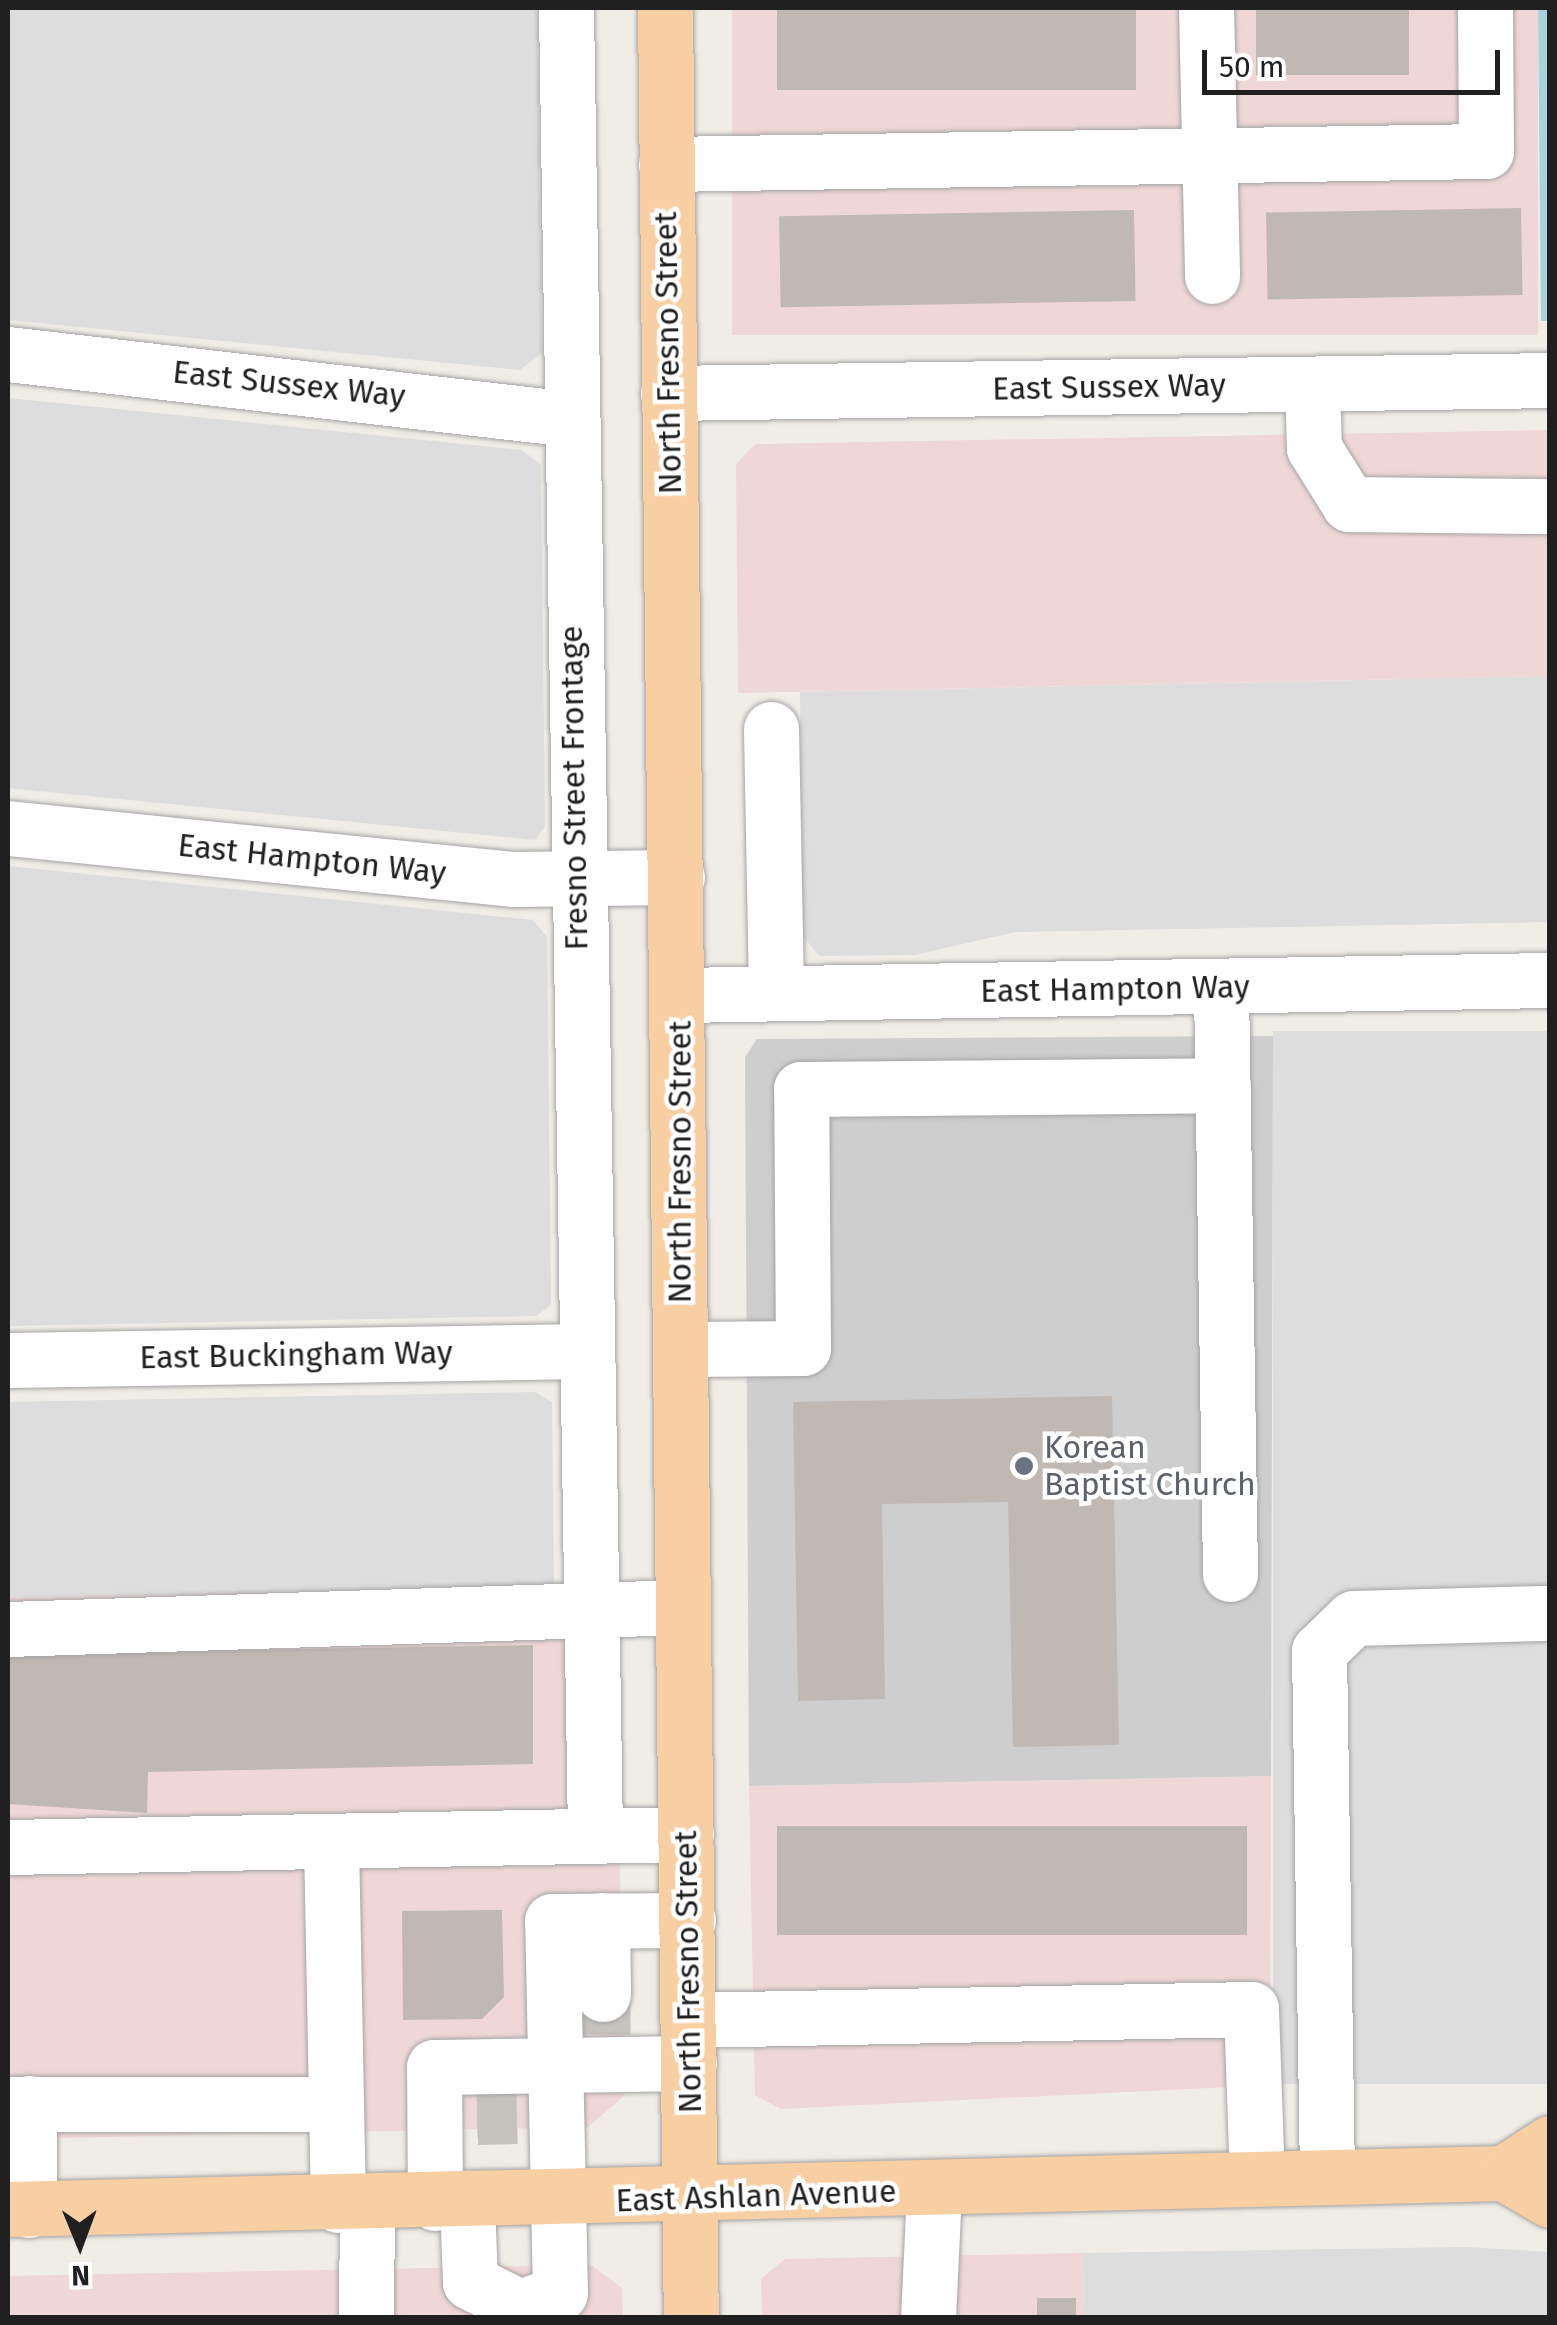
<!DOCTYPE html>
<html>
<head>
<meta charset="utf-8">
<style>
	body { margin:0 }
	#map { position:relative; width:1557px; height:2325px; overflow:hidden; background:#f0ece6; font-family:"Fira Sans",sans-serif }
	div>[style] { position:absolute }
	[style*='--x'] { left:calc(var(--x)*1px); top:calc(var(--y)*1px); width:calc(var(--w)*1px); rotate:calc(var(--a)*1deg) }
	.residential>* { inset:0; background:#dedddd; transform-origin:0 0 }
	.commercial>* { inset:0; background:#f0d7d7; transform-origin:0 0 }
	.religious>* { inset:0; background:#cecece }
	.water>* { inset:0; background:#a9d3dc }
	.building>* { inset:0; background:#c0b8b3; transform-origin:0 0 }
	.minor-tunnel>* { height:55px; margin-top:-27.5px; transform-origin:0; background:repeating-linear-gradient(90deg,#c6c3be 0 55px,transparent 0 83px) }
	.roads { filter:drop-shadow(0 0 2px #a4a4a4) drop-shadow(0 0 2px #a4a4a4) }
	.minor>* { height:55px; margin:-27.5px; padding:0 27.5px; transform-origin:27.5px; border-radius:27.5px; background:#fff }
	.major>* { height:55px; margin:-27.5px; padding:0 27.5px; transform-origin:27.5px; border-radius:27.5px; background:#f8cea3 }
	.dots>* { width:28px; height:28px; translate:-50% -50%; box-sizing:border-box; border:5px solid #fff; border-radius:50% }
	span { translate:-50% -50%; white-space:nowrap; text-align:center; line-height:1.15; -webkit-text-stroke:9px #fff; paint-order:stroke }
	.street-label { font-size:32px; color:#202020 }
	.worship-label { font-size:32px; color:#5b616d }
	.left { translate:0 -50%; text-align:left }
	.frame { position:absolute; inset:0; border:10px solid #202020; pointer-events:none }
	.north { position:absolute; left:30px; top:2195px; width:100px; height:100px; -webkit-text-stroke:8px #fff; paint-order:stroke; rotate:179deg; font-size:28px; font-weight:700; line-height:40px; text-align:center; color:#202020 }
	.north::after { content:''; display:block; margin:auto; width:35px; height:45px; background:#202020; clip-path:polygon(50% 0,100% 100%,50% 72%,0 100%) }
	.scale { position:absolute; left:1202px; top:50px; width:298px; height:45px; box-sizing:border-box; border:5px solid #202020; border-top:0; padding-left:12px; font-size:30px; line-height:35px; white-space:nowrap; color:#202020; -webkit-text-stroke:8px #fff; paint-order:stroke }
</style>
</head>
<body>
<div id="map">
	<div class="residential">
		<div style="clip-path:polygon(8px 8px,537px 8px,542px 353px,520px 370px,8px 320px)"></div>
		<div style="clip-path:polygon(8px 398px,522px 450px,541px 465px,545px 826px,535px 840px,8px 788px)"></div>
		<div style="clip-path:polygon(1549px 676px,1549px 922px,1015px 932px,915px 955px,819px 956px,803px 936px,800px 692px)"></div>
		<div style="clip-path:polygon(8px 866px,533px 920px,547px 937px,551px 1305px,536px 1316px,8px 1326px)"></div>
		<div style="left:1549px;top:1031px;width:1053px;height:276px;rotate:90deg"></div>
		<div style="clip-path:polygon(535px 1392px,552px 1402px,554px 1586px,8px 1598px,8px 1402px)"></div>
		<div style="clip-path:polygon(1467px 2247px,1549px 2252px,1549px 2317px,1084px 2317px,1083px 2253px)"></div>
	</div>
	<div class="commercial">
		<div style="left:732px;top:8px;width:806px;height:327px"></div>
		<div style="clip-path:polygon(1549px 430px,1549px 676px,738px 693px,736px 464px,755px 444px)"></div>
		<div style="clip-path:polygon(615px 1584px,624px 2096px,588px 2127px,8px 2139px,8px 1598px)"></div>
		<div style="clip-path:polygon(1271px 1776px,1270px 2085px,781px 2109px,755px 2095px,749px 1786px)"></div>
		<div style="clip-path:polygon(1083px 2253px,1084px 2317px,762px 2317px,761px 2279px,785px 2259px)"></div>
		<div style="clip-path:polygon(591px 2265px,622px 2288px,623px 2317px,8px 2317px,8px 2276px)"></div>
	</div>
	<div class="religious">
		<div style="clip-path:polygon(1273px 1036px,1271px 1776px,749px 1786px,745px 1057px,757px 1039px)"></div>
	</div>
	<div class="water">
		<div style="clip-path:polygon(1538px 8px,1550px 8px,1549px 321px,1541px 321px)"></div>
	</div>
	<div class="building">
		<div style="left:777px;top:8px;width:359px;height:82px"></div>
		<div style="left:1256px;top:8px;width:153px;height:67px"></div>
		<div style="left:1521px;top:208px;width:87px;height:255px;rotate:89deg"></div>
		<div style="left:1134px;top:210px;width:91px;height:355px;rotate:89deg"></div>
		<div style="clip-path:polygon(1112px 1396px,1119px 1745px,1013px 1747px,1008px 1502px,882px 1504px,885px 1699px,798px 1701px,793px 1402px)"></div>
		<div style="clip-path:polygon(533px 1645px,533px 1764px,148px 1772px,147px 1813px,8px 1804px,8px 1654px)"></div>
		<div style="left:1247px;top:1826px;width:109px;height:470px;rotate:90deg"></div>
		<div style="clip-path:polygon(502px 1910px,504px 1997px,482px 2019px,403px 2020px,402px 1911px)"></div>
		<div style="left:567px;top:1994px;width:48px;height:40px"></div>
		<div style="left:477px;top:2077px;width:39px;height:47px"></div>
		<div style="left:1076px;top:2298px;width:20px;height:39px;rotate:90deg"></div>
	</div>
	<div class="minor-tunnel">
		<div style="--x:603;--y:1994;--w:40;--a:90"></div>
		<div style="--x:477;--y:2117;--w:40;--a:-1.4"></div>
	</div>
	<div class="roads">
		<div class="minor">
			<div style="--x:566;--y:8;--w:1827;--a:89.09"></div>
			<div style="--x:1206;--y:8;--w:268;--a:88.7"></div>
			<div style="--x:666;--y:164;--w:820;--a:-0.91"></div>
			<div style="--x:1486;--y:151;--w:143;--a:-90.4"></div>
			<div style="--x:8;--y:354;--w:566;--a:6.6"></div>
			<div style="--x:1312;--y:385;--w:63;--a:88.2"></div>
			<div style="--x:1314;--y:448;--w:66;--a:58"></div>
			<div style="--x:1349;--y:504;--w:201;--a:0.6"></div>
			<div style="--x:668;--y:393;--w:882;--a:-0.84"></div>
			<div style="--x:771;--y:729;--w:264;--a:88.9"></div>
			<div style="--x:8;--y:828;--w:508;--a:5.77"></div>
			<div style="--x:513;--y:879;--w:164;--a:-0.7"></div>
			<div style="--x:1221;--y:987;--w:587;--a:89.12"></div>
			<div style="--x:680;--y:995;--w:870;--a:-0.99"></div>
			<div style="--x:681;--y:1349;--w:122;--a:-0.5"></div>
			<div style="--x:803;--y:1348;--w:259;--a:-90.4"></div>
			<div style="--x:801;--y:1089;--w:422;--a:-0.5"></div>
			<div style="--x:8;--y:1360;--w:577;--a:-0.89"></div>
			<div style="--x:8;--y:1629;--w:675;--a:-1.87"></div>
			<div style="--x:331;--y:1841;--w:364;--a:88.9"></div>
			<div style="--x:8;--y:1847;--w:678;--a:-1.1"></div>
			<div style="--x:602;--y:1920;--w:74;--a:89.2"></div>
			<div style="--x:689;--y:2020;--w:562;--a:-1.12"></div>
			<div style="--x:1251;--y:2009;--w:169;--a:88"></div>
			<div style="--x:29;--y:2103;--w:107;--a:90"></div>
			<div style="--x:8;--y:2104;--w:328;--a:0"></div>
			<div style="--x:1327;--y:2176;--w:525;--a:-90.87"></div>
			<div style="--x:1319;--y:1651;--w:47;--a:-44.1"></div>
			<div style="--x:1353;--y:1618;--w:197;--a:-1.5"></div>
			<div style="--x:435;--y:2203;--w:136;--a:-90.4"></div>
			<div style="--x:434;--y:2067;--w:255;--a:-0.9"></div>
			<div style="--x:467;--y:2203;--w:79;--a:87.8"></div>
			<div style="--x:470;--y:2282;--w:56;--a:26.6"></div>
			<div style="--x:366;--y:2318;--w:114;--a:-89.5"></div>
			<div style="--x:520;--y:2318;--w:11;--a:-90"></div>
			<div style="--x:520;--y:2307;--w:42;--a:-19.3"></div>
			<div style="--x:560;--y:2293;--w:372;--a:-91.2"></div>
			<div style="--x:552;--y:1921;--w:136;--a:-0.4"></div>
			<div style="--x:928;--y:2318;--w:128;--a:-87.3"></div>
		</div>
		<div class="major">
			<div style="--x:665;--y:8;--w:2310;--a:89.36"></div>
			<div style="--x:1504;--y:2173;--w:53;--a:30.4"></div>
			<div style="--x:8;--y:2209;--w:1496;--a:-1.38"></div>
			<div style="--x:1504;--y:2173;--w:55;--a:-33.1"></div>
		</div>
	</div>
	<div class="dots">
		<div style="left:1024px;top:1466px;background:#6b7280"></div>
	</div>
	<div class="street-label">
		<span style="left:668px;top:353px;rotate:-91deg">North Fresno Street</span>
		<span style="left:289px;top:384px;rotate:6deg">East Sussex Way</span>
		<span style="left:1109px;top:387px;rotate:-1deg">East Sussex Way</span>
		<span style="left:574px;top:788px;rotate:-91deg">Fresno Street Frontage</span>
		<span style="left:312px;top:859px;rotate:6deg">East Hampton Way</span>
		<span style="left:1115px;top:989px;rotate:-1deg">East Hampton Way</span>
		<span style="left:680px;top:1162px;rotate:-90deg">North Fresno Street</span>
		<span style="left:296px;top:1355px;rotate:-1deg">East Buckingham Way</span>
		<span style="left:688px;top:1972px;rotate:-91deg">North Fresno Street</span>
		<span style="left:756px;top:2196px;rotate:-2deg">East Ashlan Avenue</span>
	</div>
	<div class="worship-label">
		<span class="left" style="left:1044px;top:1466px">Korean<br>Baptist Church</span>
	</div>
	<div class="frame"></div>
	<div class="north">N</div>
	<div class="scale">50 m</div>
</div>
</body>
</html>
